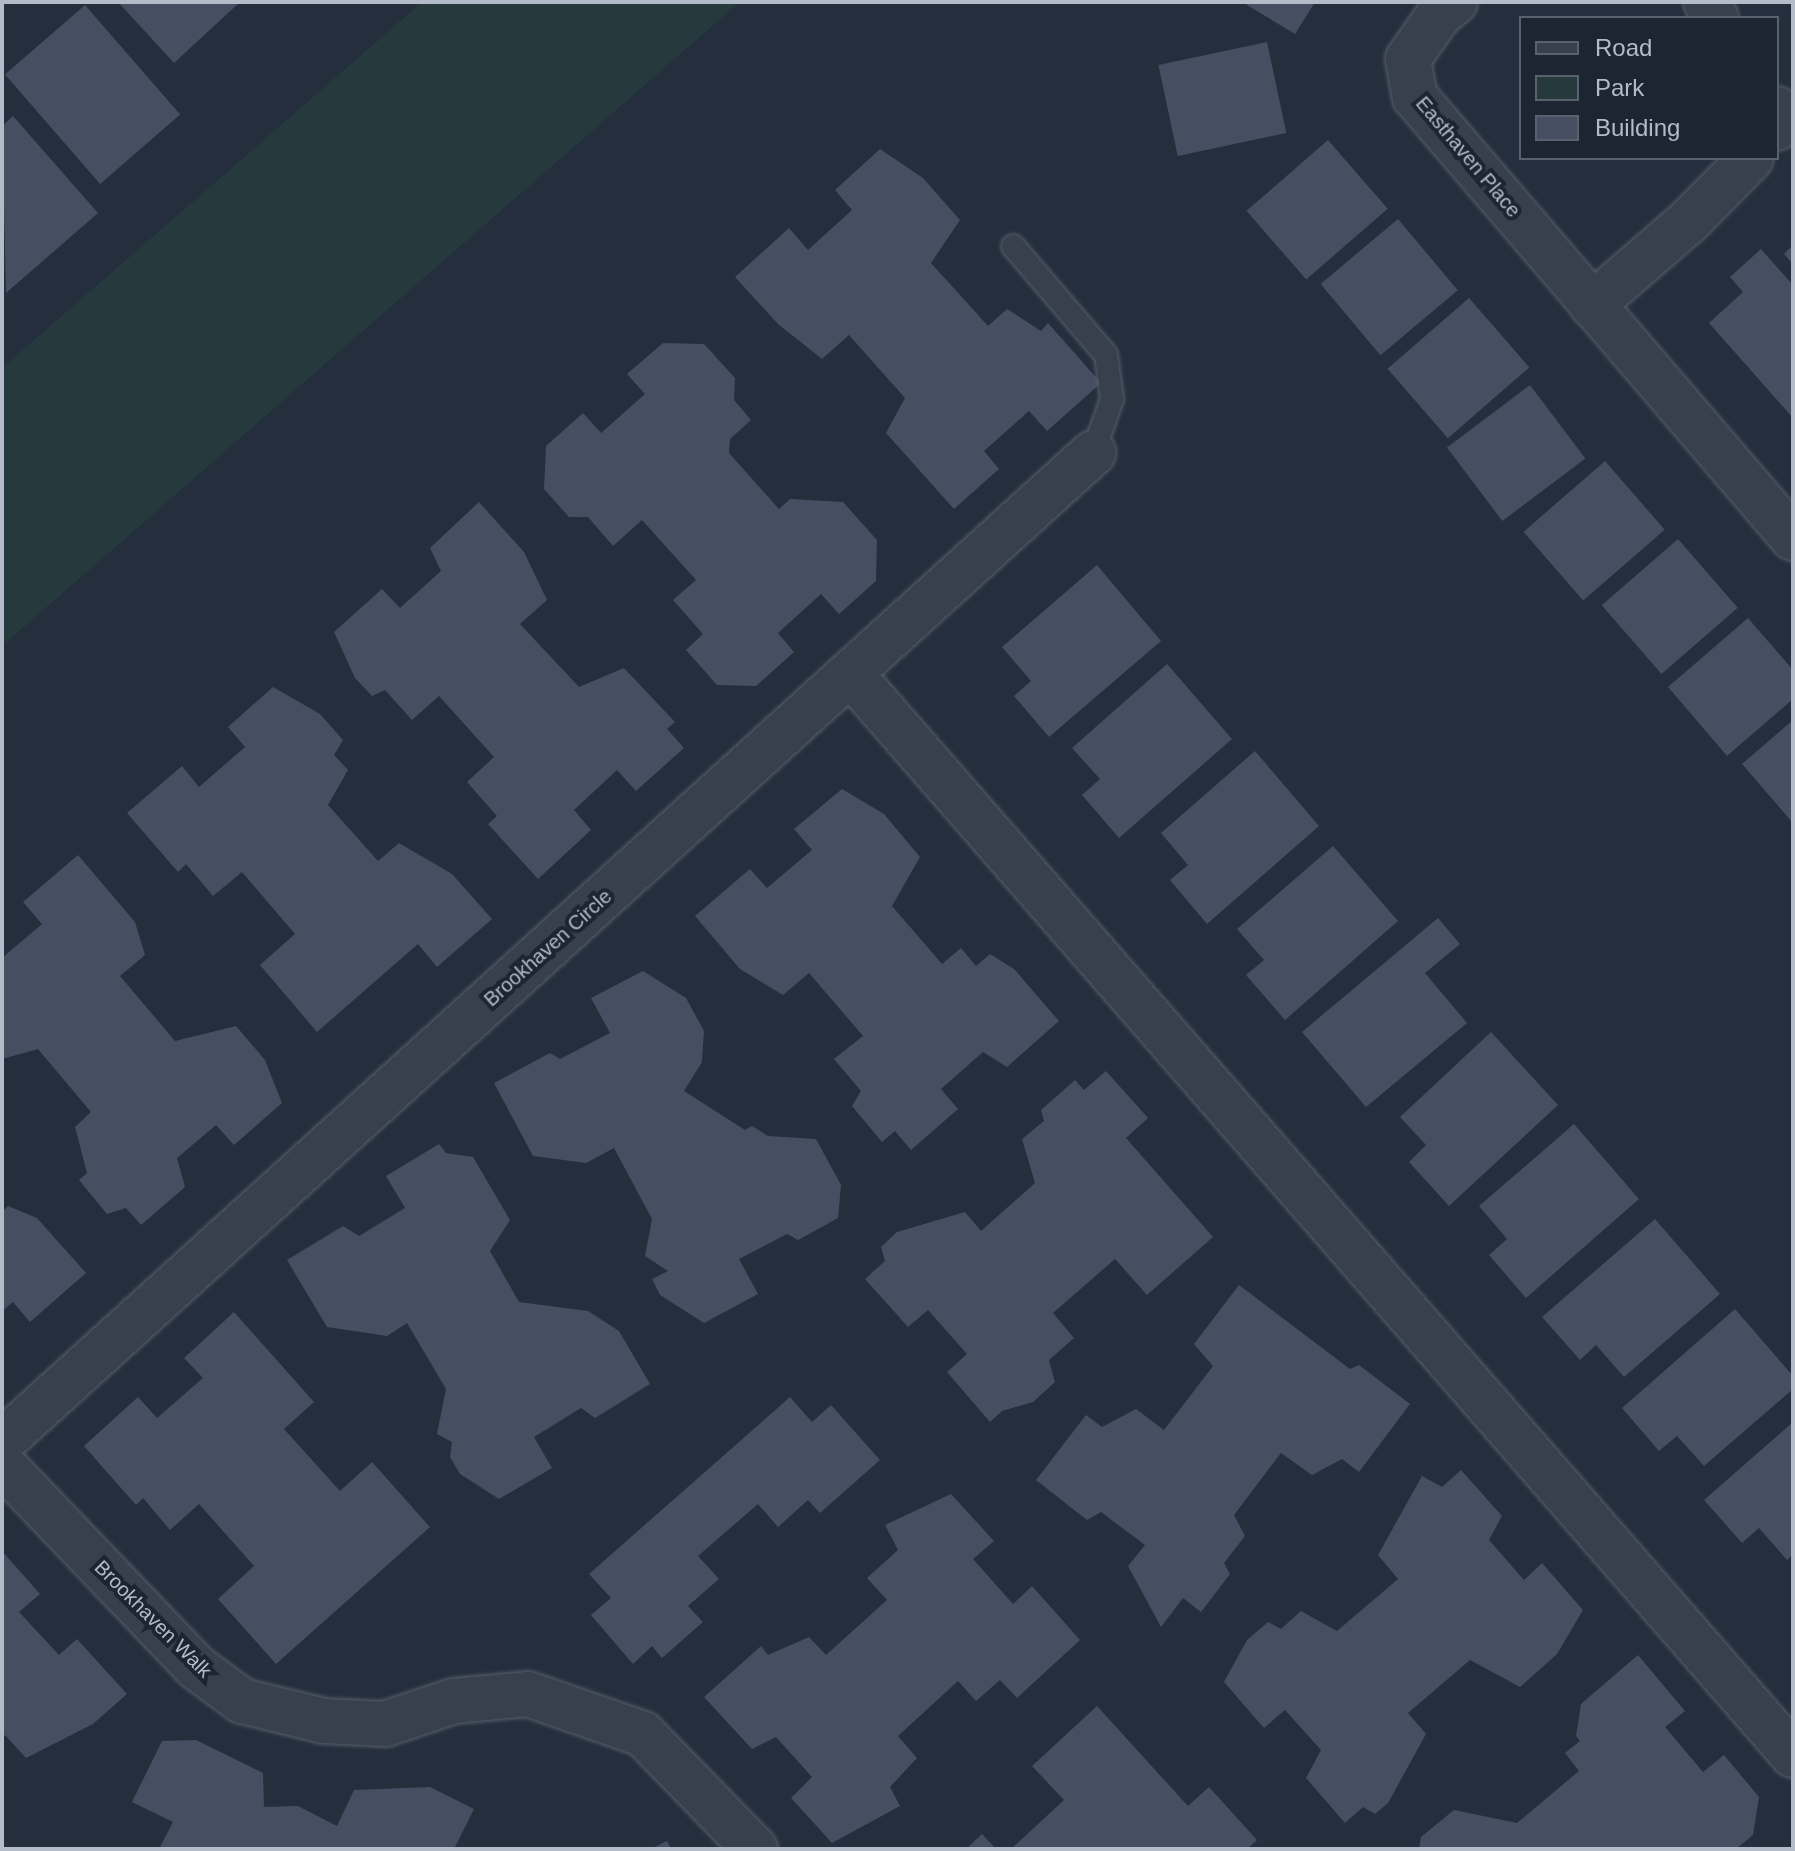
<!DOCTYPE html>
<html>
<head>
<meta charset="utf-8">
<style>
	body { margin:0 }
	#map { position:relative; width:1795px; height:1851px; overflow:hidden; background:#242e3d; font-family:Arial,sans-serif }
	div>[style] { position:absolute }
	[style*='--x'] { left:calc(var(--x)*1px); top:calc(var(--y)*1px); width:calc(var(--w)*1px); rotate:calc(var(--a)*1deg) }
	.green>* { inset:0; background:#263a3e }
	.building>* { inset:0; background:#464f61; transform-origin:0 0 }
	.roads { filter:drop-shadow(0 0 2px #565e6b) drop-shadow(0 0 2px #565e6b) }
	.service>* { height:22px; margin:-11px; padding:0 11px; transform-origin:11px; border-radius:11px; background:#38404d }
	.minor>* { height:44px; margin:-22px; padding:0 22px; transform-origin:22px; border-radius:22px; background:#38404d }
	span { translate:-50% -50%; white-space:nowrap; text-align:center; line-height:1.15; -webkit-text-stroke:8px #1d2532; paint-order:stroke }
	.street-label { font-size:20px; color:#b4bbc8 }
	.frame { position:absolute; inset:0; border:4px solid #b4bbc8; pointer-events:none }
	.legend { position:absolute; left:1519px; top:16px; width:260px; height:144px; box-sizing:border-box; background:#1d2532; border:2px solid #59616e; margin:0; padding:10px 14px; list-style:none; font-size:24px; color:#b4bbc8 }
	.legend li { display:flex; align-items:center; gap:16px; height:40px }
	.legend b { width:40px; border:2px solid #59616e }
</style>
</head>
<body>
<div id="map">
	<div class="green">
		<div style="clip-path:polygon(422px 2px,740px 2px,2px 646px,2px 368px)"></div>
	</div>
	<div class="building">
		<div style="clip-path:polygon(118px 2px,240px 2px,174px 63px)"></div>
		<div style="clip-path:polygon(1242px 2px,1315px 2px,1295px 34px)"></div>
		<div style="left:85px;top:5px;width:145px;height:106px;rotate:49deg"></div>
		<div style="left:1267px;top:42px;width:93px;height:111px;rotate:78deg"></div>
		<div style="clip-path:polygon(13px 116px,98px 213px,6px 293px,2px 126px)"></div>
		<div style="left:1328px;top:140px;width:91px;height:108px;rotate:49deg"></div>
		<div style="clip-path:polygon(880px 149px,923px 178px,960px 220px,931px 263px,988px 326px,1007px 309px,1041px 331px,1048px 323px,1101px 383px,1047px 431px,1029px 411px,984px 451px,999px 469px,954px 509px,886px 433px,905px 398px,849px 335px,822px 359px,778px 324px,735px 277px,789px 228px,808px 250px,852px 210px,835px 190px)"></div>
		<div style="left:1398px;top:219px;width:93px;height:101px;rotate:50deg"></div>
		<div style="clip-path:polygon(1793px 245px,1793px 264px,1784px 254px)"></div>
		<div style="clip-path:polygon(1761px 249px,1793px 285px,1793px 418px,1709px 323px,1743px 292px,1730px 277px)"></div>
		<div style="left:1469px;top:298px;width:92px;height:108px;rotate:49deg"></div>
		<div style="clip-path:polygon(663px 343px,704px 344px,735px 378px,734px 400px,751px 420px,730px 439px,729px 453px,779px 509px,790px 499px,843px 502px,877px 540px,876px 581px,839px 614px,821px 594px,778px 633px,794px 652px,756px 686px,717px 685px,686px 650px,703px 634px,673px 600px,696px 580px,642px 520px,613px 546px,588px 517px,569px 517px,544px 489px,546px 446px,583px 413px,601px 433px,645px 394px,627px 374px)"></div>
		<div style="left:1530px;top:385px;width:92px;height:104px;rotate:53deg"></div>
		<div style="left:1605px;top:461px;width:91px;height:108px;rotate:49deg"></div>
		<div style="clip-path:polygon(479px 502px,524px 552px,547px 600px,520px 624px,579px 687px,624px 668px,675px 722px,667px 729px,684px 748px,636px 791px,617px 770px,574px 810px,591px 830px,538px 879px,488px 824px,497px 816px,467px 782px,494px 757px,439px 696px,412px 720px,385px 690px,372px 696px,355px 678px,334px 632px,382px 589px,400px 608px,441px 571px,430px 548px)"></div>
		<div style="left:1678px;top:539px;width:91px;height:101px;rotate:49deg"></div>
		<div style="clip-path:polygon(1097px 565px,1161px 641px,1049px 737px,1014px 696px,1031px 681px,1002px 647px)"></div>
		<div style="clip-path:polygon(1748px 618px,1793px 670px,1793px 699px,1727px 756px,1668px 687px)"></div>
		<div style="clip-path:polygon(1167px 664px,1232px 739px,1119px 838px,1082px 795px,1100px 779px,1072px 748px)"></div>
		<div style="clip-path:polygon(273px 687px,320px 714px,343px 740px,334px 755px,348px 770px,328px 805px,378px 861px,399px 843px,452px 874px,492px 919px,437px 967px,418px 944px,317px 1032px,260px 965px,295px 934px,242px 872px,213px 896px,186px 864px,178px 872px,127px 813px,182px 766px,199px 787px,245px 747px,228px 727px)"></div>
		<div style="clip-path:polygon(1793px 720px,1793px 823px,1742px 764px)"></div>
		<div style="clip-path:polygon(1255px 751px,1319px 826px,1207px 924px,1170px 880px,1188px 865px,1161px 833px)"></div>
		<div style="clip-path:polygon(842px 789px,884px 814px,920px 857px,892px 906px,942px 964px,961px 948px,976px 966px,990px 954px,1014px 969px,1059px 1021px,1007px 1067px,983px 1052px,941px 1089px,958px 1109px,911px 1150px,895px 1131px,882px 1142px,852px 1106px,861px 1091px,834px 1059px,863px 1036px,809px 973px,783px 995px,740px 969px,695px 916px,750px 869px,767px 888px,812px 850px,794px 829px)"></div>
		<div style="clip-path:polygon(1333px 846px,1398px 921px,1285px 1020px,1246px 975px,1264px 960px,1237px 929px)"></div>
		<div style="clip-path:polygon(78px 855px,135px 922px,145px 955px,120px 976px,175px 1041px,236px 1026px,265px 1060px,282px 1103px,234px 1145px,216px 1125px,177px 1158px,185px 1187px,141px 1225px,126px 1208px,107px 1214px,79px 1180px,87px 1173px,75px 1127px,91px 1112px,38px 1049px,2px 1059px,2px 958px,42px 924px,23px 902px)"></div>
		<div style="clip-path:polygon(1438px 918px,1460px 944px,1425px 973px,1467px 1023px,1366px 1107px,1302px 1032px)"></div>
		<div style="clip-path:polygon(643px 971px,686px 998px,704px 1031px,702px 1062px,684px 1091px,745px 1130px,752px 1126px,768px 1136px,816px 1139px,841px 1185px,838px 1218px,798px 1240px,787px 1234px,739px 1259px,758px 1294px,704px 1323px,660px 1295px,652px 1279px,668px 1271px,645px 1256px,652px 1219px,614px 1148px,586px 1163px,533px 1156px,494px 1083px,550px 1053px,560px 1059px,610px 1033px,591px 998px)"></div>
		<div style="clip-path:polygon(1491px 1032px,1558px 1105px,1449px 1206px,1409px 1162px,1426px 1145px,1400px 1117px)"></div>
		<div style="clip-path:polygon(1106px 1071px,1148px 1118px,1126px 1138px,1213px 1237px,1147px 1295px,1115px 1259px,1053px 1313px,1074px 1338px,1049px 1360px,1055px 1382px,1033px 1402px,1002px 1411px,990px 1422px,947px 1372px,967px 1354px,928px 1310px,908px 1327px,865px 1279px,885px 1261px,881px 1247px,897px 1232px,965px 1212px,981px 1231px,1035px 1183px,1022px 1139px,1044px 1121px,1041px 1110px,1075px 1080px,1084px 1090px)"></div>
		<div style="clip-path:polygon(1574px 1124px,1639px 1199px,1526px 1298px,1489px 1255px,1507px 1239px,1479px 1206px)"></div>
		<div style="clip-path:polygon(439px 1144px,446px 1153px,473px 1157px,510px 1220px,490px 1251px,519px 1302px,588px 1311px,619px 1331px,650px 1384px,595px 1418px,581px 1408px,534px 1437px,552px 1468px,499px 1499px,460px 1474px,450px 1457px,452px 1442px,437px 1434px,446px 1389px,407px 1323px,387px 1336px,327px 1327px,287px 1260px,343px 1226px,359px 1236px,405px 1208px,386px 1176px)"></div>
		<div style="clip-path:polygon(8px 1206px,37px 1218px,86px 1273px,30px 1322px,13px 1302px,2px 1311px,2px 1212px)"></div>
		<div style="clip-path:polygon(1655px 1219px,1720px 1294px,1624px 1377px,1596px 1345px,1580px 1360px,1542px 1317px)"></div>
		<div style="clip-path:polygon(1239px 1285px,1350px 1369px,1359px 1365px,1410px 1404px,1359px 1472px,1342px 1459px,1312px 1475px,1281px 1453px,1234px 1515px,1245px 1536px,1224px 1563px,1230px 1574px,1201px 1612px,1183px 1598px,1161px 1627px,1128px 1566px,1145px 1545px,1101px 1512px,1087px 1520px,1036px 1480px,1086px 1415px,1102px 1427px,1136px 1409px,1164px 1430px,1213px 1366px,1194px 1344px)"></div>
		<div style="clip-path:polygon(1735px 1309px,1793px 1376px,1793px 1389px,1704px 1466px,1677px 1436px,1659px 1451px,1622px 1408px)"></div>
		<div style="clip-path:polygon(234px 1312px,314px 1402px,284px 1429px,340px 1491px,372px 1462px,430px 1527px,276px 1664px,218px 1599px,254px 1566px,199px 1504px,170px 1530px,143px 1498px,136px 1505px,84px 1446px,138px 1397px,157px 1418px,203px 1378px,184px 1358px)"></div>
		<div style="clip-path:polygon(790px 1397px,812px 1422px,831px 1405px,880px 1460px,820px 1513px,808px 1500px,778px 1527px,758px 1504px,698px 1556px,719px 1579px,688px 1606px,703px 1622px,662px 1658px,652px 1646px,633px 1664px,591px 1615px,611px 1598px,589px 1574px)"></div>
		<div style="clip-path:polygon(1793px 1422px,1793px 1554px,1787px 1560px,1759px 1528px,1742px 1543px,1704px 1500px)"></div>
		<div style="clip-path:polygon(1461px 1470px,1502px 1516px,1489px 1540px,1524px 1580px,1542px 1563px,1583px 1610px,1557px 1654px,1520px 1687px,1470px 1660px,1408px 1713px,1426px 1734px,1388px 1803px,1375px 1814px,1363px 1807px,1345px 1823px,1306px 1778px,1321px 1750px,1285px 1710px,1264px 1728px,1224px 1682px,1247px 1640px,1268px 1622px,1281px 1629px,1301px 1611px,1337px 1631px,1398px 1579px,1378px 1555px,1422px 1476px,1442px 1487px)"></div>
		<div style="clip-path:polygon(951px 1494px,994px 1541px,973px 1559px,1013px 1604px,1032px 1586px,1080px 1640px,1017px 1698px,1000px 1680px,976px 1701px,958px 1681px,898px 1736px,917px 1758px,890px 1787px,900px 1806px,832px 1843px,791px 1798px,812px 1777px,776px 1737px,752px 1749px,704px 1697px,761px 1646px,768px 1655px,809px 1637px,826px 1655px,887px 1600px,867px 1578px,898px 1550px,885px 1525px)"></div>
		<div style="clip-path:polygon(2px 1551px,40px 1594px,19px 1612px,59px 1655px,77px 1639px,127px 1694px,93px 1724px,26px 1758px,5px 1735px,2px 1738px)"></div>
		<div style="clip-path:polygon(1638px 1655px,1685px 1711px,1665px 1727px,1703px 1772px,1724px 1755px,1759px 1797px,1753px 1835px,1736px 1849px,1419px 1849px,1421px 1837px,1454px 1810px,1517px 1823px,1579px 1771px,1565px 1753px,1580px 1741px,1576px 1736px,1581px 1704px)"></div>
		<div style="clip-path:polygon(1097px 1706px,1188px 1806px,1209px 1787px,1257px 1840px,1247px 1849px,1011px 1849px,1064px 1800px,1032px 1766px)"></div>
		<div style="clip-path:polygon(196px 1740px,263px 1773px,264px 1807px,298px 1806px,337px 1826px,354px 1790px,430px 1787px,474px 1809px,454px 1849px,159px 1849px,173px 1822px,132px 1802px,162px 1741px)"></div>
		<div style="clip-path:polygon(982px 1834px,996px 1849px,966px 1849px)"></div>
		<div style="clip-path:polygon(667px 1841px,671px 1849px,651px 1849px)"></div>
	</div>
	<div class="roads">
		<div class="service">
			<div style="--x:1013;--y:246;--w:143;--a:49.5"></div>
			<div style="--x:1106;--y:355;--w:44;--a:82.2"></div>
			<div style="--x:1112;--y:399;--w:57;--a:109.4"></div>
		</div>
		<div class="minor">
			<div style="--x:1455;--y:2;--w:21;--a:141"></div>
			<div style="--x:1439;--y:15;--w:54;--a:125.2"></div>
			<div style="--x:1408;--y:59;--w:39;--a:80"></div>
			<div style="--x:1415;--y:97;--w:581;--a:49.4"></div>
			<div style="--x:1706;--y:2;--w:19;--a:58"></div>
			<div style="--x:1777;--y:109;--w:12;--a:55"></div>
			<div style="--x:1784;--y:119;--w:11;--a:128"></div>
			<div style="--x:1592;--y:305;--w:128;--a:-40.9"></div>
			<div style="--x:1689;--y:221;--w:88;--a:-45.5"></div>
			<div style="--x:851;--y:674;--w:1434;--a:48.93"></div>
			<div style="--x:2;--y:1442;--w:1473;--a:-42.19"></div>
			<div style="--x:2;--y:1464;--w:281;--a:46.3"></div>
			<div style="--x:196;--y:1667;--w:57;--a:36.5"></div>
			<div style="--x:242;--y:1701;--w:84;--a:13.7"></div>
			<div style="--x:324;--y:1721;--w:61;--a:2.8"></div>
			<div style="--x:385;--y:1724;--w:73;--a:-18.4"></div>
			<div style="--x:454;--y:1701;--w:74;--a:-5.4"></div>
			<div style="--x:528;--y:1694;--w:122;--a:19.2"></div>
			<div style="--x:643;--y:1734;--w:161;--a:45.8"></div>
		</div>
	</div>
	<div class="street-label">
		<span style="left:1468px;top:157px;rotate:50deg">Easthaven Place</span>
		<span style="left:548px;top:948px;rotate:-42deg">Brookhaven Circle</span>
		<span style="left:153px;top:1619px;rotate:45deg">Brookhaven Walk</span>
	</div>
	<div class="frame"></div>
	<ul class="legend">
	<li><b style="height:10px;background:#38404d"></b>Road</li>
	<li><b style="height:22px;background:#263a3e"></b>Park</li>
	<li><b style="height:22px;background:#464f61"></b>Building</li>
	</ul>
</div>
</body>
</html>
